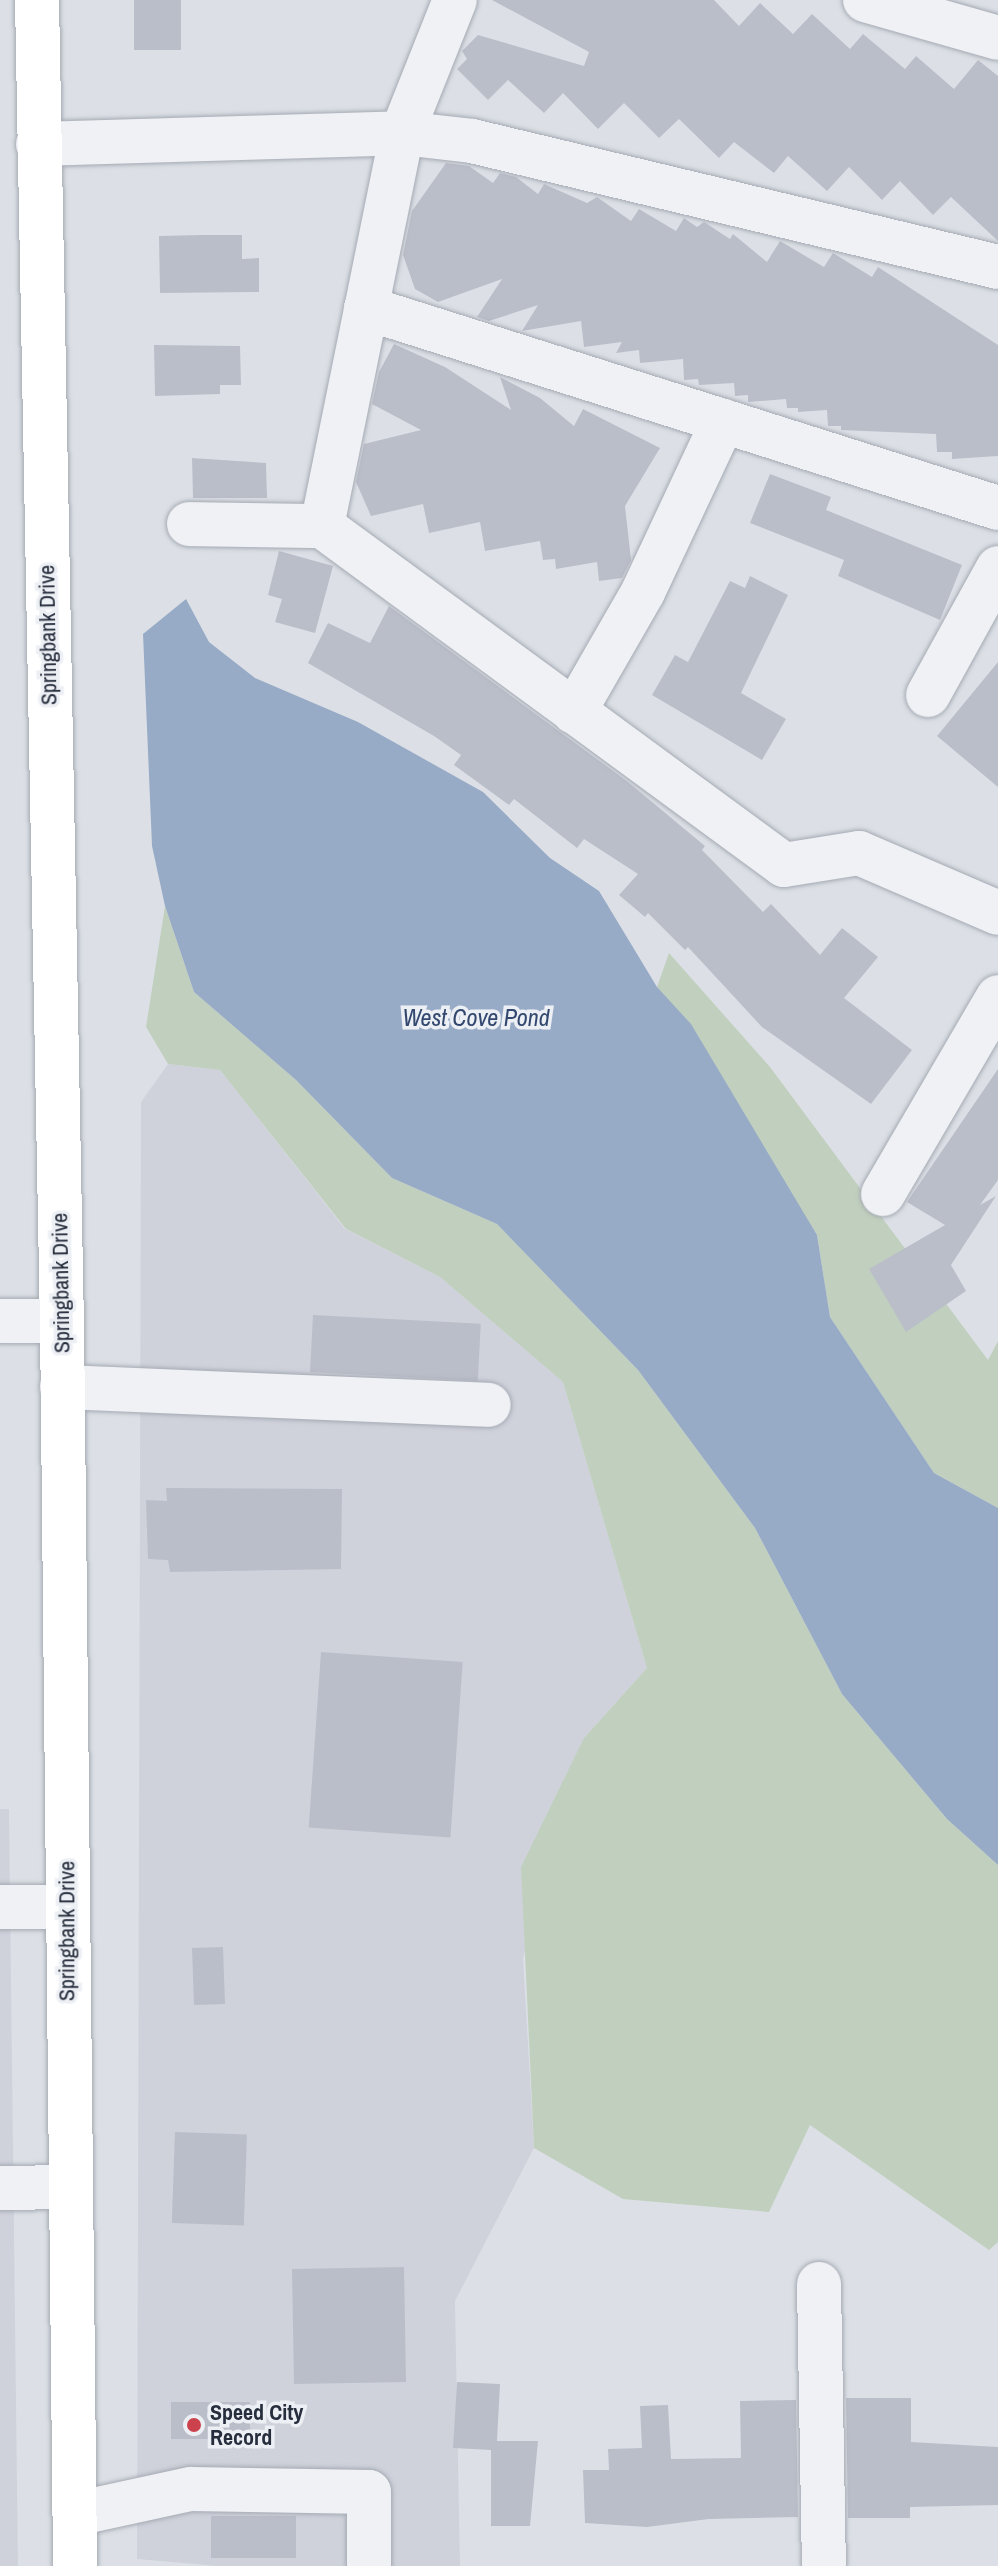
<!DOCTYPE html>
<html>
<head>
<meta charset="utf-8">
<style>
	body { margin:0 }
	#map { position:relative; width:998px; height:2566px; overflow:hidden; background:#dce0e6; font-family:"Archivo Narrow",sans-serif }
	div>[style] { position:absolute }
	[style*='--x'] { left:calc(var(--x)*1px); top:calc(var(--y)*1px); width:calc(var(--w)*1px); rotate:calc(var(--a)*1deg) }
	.built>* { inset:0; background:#cfd2db }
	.green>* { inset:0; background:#c1d0be }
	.water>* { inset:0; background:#98abc6 }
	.building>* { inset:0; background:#babec9; transform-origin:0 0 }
	.roads { filter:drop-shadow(0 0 2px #a5aab3) drop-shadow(0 0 2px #a5aab3) }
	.minor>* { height:44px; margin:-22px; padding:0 22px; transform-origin:22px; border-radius:22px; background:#eff1f5 }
	.major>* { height:44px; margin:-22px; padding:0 22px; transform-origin:22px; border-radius:22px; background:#fff }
	.dots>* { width:22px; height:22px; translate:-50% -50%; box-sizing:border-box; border:4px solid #eceff4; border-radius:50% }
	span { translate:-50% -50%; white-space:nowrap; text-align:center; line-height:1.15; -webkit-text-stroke:7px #eceff4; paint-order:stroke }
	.street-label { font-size:22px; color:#262d3c }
	.poi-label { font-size:22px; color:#262d3c; font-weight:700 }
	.left { translate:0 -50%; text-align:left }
	.water-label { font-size:24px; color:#32486f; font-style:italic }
</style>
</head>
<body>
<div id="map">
	<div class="built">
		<div style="clip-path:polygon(168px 1064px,220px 1070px,345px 1229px,440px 1277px,563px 1382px,647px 1668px,584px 1738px,523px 1958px,534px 2148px,455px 2301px,460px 2566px,217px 2566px,137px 2559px,141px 1102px)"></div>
		<div style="clip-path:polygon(0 1809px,9px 1809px,18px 2566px,0 2566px)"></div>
	</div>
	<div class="green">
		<div style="clip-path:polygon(165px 906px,194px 992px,296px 1080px,392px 1178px,497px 1224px,638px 1370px,755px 1528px,842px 1694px,947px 1819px,998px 1865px,998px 2242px,989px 2250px,810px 2125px,769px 2212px,623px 2199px,534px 2148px,521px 1867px,584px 1738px,647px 1668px,563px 1382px,440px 1277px,346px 1229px,220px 1070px,168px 1064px,146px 1027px)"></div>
		<div style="clip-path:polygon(669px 953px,770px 1067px,988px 1360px,998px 1341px,998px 1508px,934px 1473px,830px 1317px,817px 1235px,657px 987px)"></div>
	</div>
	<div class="water">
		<div style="clip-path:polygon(186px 599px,209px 642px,255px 678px,358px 722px,483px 792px,550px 858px,599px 891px,657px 987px,691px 1024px,817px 1235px,830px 1317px,934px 1473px,998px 1508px,998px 1865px,947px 1819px,842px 1694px,755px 1528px,638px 1370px,497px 1224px,392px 1178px,296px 1080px,194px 992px,165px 906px,152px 846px,143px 634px)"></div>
	</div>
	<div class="building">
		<div style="left:134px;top:0;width:47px;height:50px"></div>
		<div style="clip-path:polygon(492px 0,714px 0,739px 26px,760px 3px,793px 34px,812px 14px,850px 49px,863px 34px,905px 69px,916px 56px,954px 89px,978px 60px,998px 76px,998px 241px,951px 197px,933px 215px,900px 181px,882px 200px,849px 167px,827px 191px,788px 156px,774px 173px,734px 142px,719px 158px,679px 119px,659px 138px,624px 103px,598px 129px,563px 93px,544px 113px,508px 80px,488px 100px,457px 69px,467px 59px,462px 51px,478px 35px,584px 66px,589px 52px)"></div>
		<div style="clip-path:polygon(446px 163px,469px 166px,493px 183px,500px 173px,516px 177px,538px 194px,544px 184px,587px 203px,597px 197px,631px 221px,639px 209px,676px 231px,684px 218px,697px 227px,704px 222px,730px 239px,733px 234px,767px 262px,780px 241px,824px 267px,833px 253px,872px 277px,878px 267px,998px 345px,998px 456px,952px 459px,952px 452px,937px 452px,936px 434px,841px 430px,841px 426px,828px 426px,827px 410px,798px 412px,798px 408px,787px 408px,786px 399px,748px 402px,748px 395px,735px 396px,734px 383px,699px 385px,698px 379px,684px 380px,683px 359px,640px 363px,639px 350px,616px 353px,622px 342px,584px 347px,581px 321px,522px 331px,538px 305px,489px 321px,477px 317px,502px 279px,438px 302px,415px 289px,403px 255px,412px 211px)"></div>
		<div style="clip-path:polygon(201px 235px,242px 235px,242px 259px,259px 258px,259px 292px,160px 293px,159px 236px)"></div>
		<div style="clip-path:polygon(394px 344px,445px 367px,511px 410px,500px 377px,540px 398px,574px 426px,583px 409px,660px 448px,625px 506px,631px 560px,622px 578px,599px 581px,597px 562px,556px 569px,555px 559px,543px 560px,540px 541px,485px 551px,480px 522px,429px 533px,423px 504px,371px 516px,356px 482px,364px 444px,421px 430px,372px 404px,379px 372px)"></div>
		<div style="clip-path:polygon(154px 345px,240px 346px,241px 385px,220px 385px,220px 394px,155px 396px)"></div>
		<div style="clip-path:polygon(192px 458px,266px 463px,267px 498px,193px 498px)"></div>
		<div style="clip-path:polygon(770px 474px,831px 497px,826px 510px,962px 565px,940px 620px,838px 576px,844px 560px,750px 523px)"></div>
		<div style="clip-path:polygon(279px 551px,333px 566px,315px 633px,275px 622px,282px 599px,268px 595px)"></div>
		<div style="clip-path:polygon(750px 576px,788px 595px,741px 693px,786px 719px,762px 760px,652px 695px,675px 655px,688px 662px,730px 581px,745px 588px)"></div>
		<div style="clip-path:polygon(389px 606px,628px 782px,705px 846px,702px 850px,763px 912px,771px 904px,820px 955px,842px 928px,878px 957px,844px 998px,912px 1050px,871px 1104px,762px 1027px,688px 947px,685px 950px,648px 913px,645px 917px,619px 895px,638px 874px,584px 839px,577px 848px,514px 799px,509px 805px,454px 765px,461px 755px,434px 736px,308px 663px,328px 623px,370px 643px)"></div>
		<div style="clip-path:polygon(998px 662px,998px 787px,937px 736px)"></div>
		<div style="clip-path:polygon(998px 1069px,998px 1180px,980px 1205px,996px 1196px,951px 1265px,966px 1291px,906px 1332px,869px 1269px,945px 1225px,907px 1202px)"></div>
		<div style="left:313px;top:1315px;width:168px;height:57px;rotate:3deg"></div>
		<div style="clip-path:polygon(166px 1488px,342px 1489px,341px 1569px,170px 1572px,168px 1560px,148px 1559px,146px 1500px,167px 1501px)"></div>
		<div style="left:321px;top:1652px;width:142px;height:176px;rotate:4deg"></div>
		<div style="left:223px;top:1947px;width:57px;height:31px;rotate:88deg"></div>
		<div style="left:175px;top:2132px;width:72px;height:91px;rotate:2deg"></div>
		<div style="left:404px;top:2267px;width:115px;height:112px;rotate:89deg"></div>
		<div style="clip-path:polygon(457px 2382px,500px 2384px,497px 2441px,538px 2441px,530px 2526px,491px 2526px,491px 2450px,453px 2448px)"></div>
		<div style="clip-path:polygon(846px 2398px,911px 2398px,911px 2442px,998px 2447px,998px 2505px,910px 2507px,910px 2518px,848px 2518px)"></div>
		<div style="clip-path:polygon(796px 2400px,798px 2517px,709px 2519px,647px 2527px,585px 2523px,583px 2470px,609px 2470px,608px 2449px,642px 2448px,640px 2406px,668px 2405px,671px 2459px,741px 2458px,740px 2401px)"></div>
		<div style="left:250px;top:2402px;width:37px;height:79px;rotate:90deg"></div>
		<div style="left:296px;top:2516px;width:42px;height:85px;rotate:90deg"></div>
	</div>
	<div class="roads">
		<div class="minor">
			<div style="--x:865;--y:0;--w:138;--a:15.9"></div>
			<div style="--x:38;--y:144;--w:364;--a:-1.7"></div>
			<div style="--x:402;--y:133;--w:70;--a:6.5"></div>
			<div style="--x:472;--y:141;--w:541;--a:13.47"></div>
			<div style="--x:366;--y:308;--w:663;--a:17.56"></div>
			<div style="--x:189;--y:524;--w:133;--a:0.9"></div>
			<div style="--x:322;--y:526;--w:573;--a:36.27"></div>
			<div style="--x:784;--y:865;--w:76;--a:-9.1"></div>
			<div style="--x:859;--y:853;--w:151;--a:23.3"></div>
			<div style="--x:322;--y:526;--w:401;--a:-78.5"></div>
			<div style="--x:402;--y:133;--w:143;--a:-68.3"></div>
			<div style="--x:928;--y:695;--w:145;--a:-61.1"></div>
			<div style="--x:574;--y:712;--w:138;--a:-60.1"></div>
			<div style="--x:643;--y:592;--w:189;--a:-64.9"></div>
			<div style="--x:883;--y:1194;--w:228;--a:-59.7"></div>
			<div style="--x:0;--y:1321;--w:62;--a:0"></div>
			<div style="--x:62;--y:1387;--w:427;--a:2.4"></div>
			<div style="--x:0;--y:1907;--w:67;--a:0"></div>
			<div style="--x:0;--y:2188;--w:69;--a:-0.8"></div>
			<div style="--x:819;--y:2284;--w:282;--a:89"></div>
			<div style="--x:75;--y:2514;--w:119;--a:-12.2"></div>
			<div style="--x:191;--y:2489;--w:178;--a:1"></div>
			<div style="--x:369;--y:2492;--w:74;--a:90"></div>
		</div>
		<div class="major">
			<div style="--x:37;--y:0;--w:1321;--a:88.92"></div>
			<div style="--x:62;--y:1321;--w:1245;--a:89.4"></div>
		</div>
	</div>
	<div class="dots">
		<div style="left:194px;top:2425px;background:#cb424c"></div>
	</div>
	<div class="street-label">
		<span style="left:48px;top:635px;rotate:-91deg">Springbank Drive</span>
		<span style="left:61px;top:1283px;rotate:-91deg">Springbank Drive</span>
		<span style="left:67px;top:1931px;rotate:-90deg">Springbank Drive</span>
	</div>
	<div class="poi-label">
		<span class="left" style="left:210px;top:2425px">Speed City<br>Record</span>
	</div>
	<div class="water-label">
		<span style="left:476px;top:1018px">West Cove Pond</span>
	</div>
</div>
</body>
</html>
